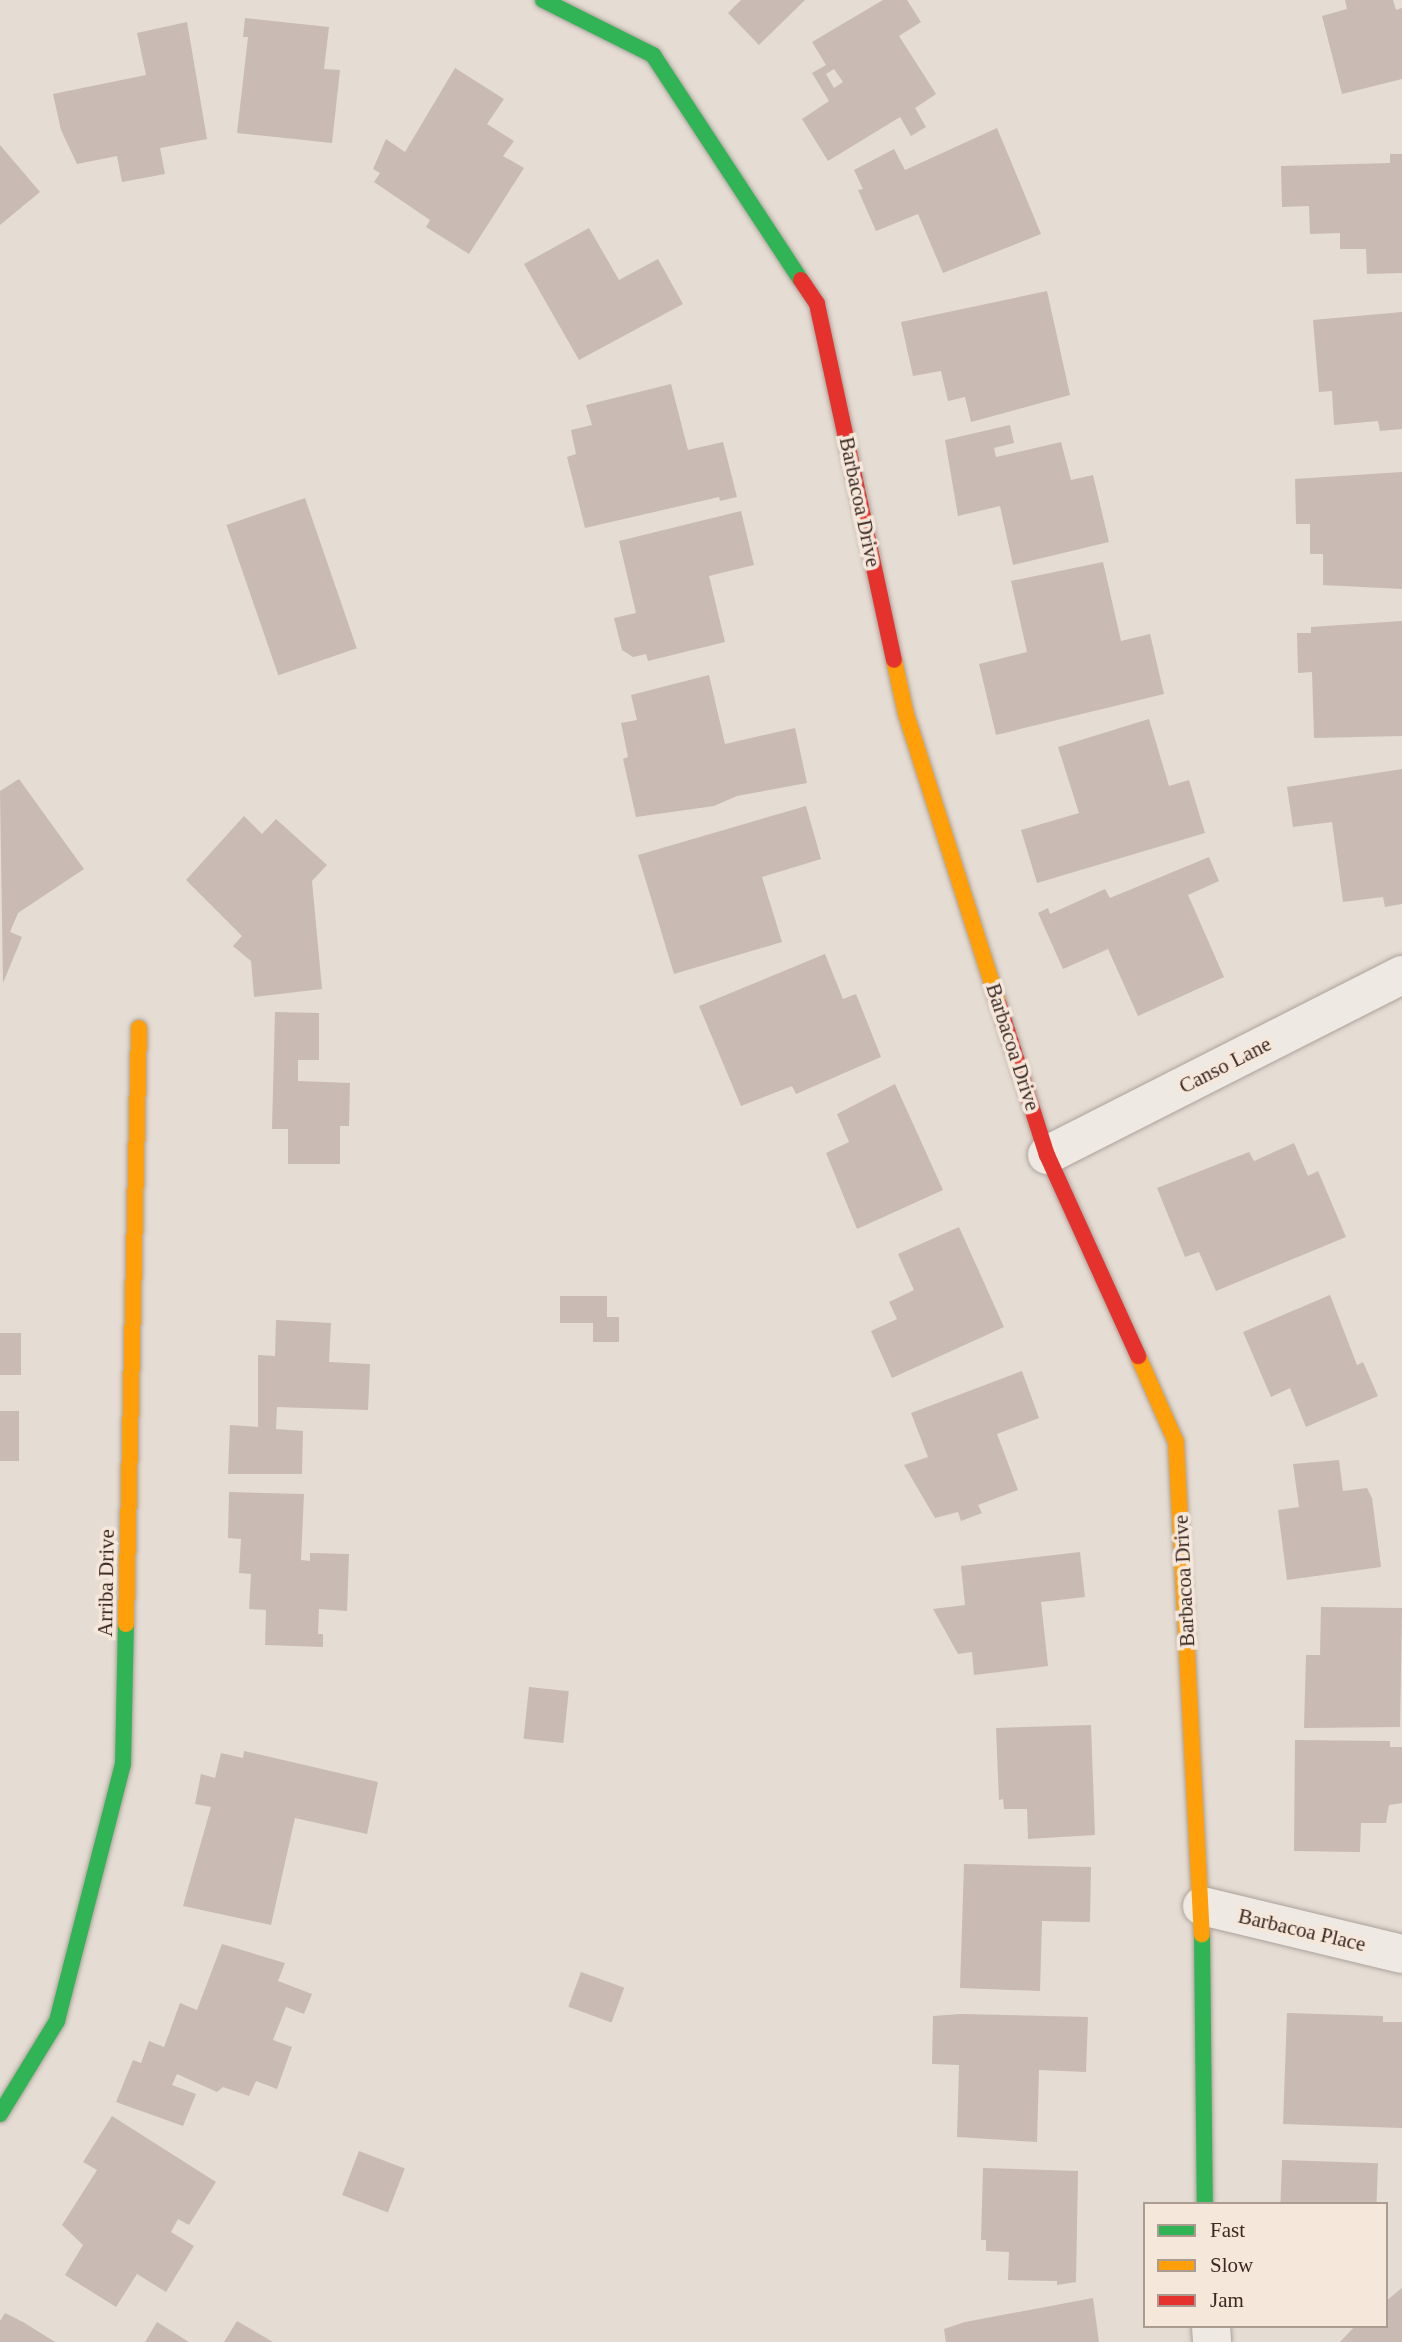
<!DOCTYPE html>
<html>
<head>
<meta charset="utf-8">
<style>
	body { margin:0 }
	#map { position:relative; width:1402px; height:2342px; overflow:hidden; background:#e5dcd3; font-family:Georgia,serif }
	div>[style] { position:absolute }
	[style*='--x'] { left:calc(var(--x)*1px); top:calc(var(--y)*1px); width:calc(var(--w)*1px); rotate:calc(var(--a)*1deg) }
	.building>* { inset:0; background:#c9bab4; transform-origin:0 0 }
	.roads { filter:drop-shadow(0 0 2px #aba29b) drop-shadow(0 0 2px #aba29b) }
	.street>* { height:38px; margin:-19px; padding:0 19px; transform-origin:19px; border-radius:19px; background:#eee9e3 }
	.fast>* { height:16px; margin:-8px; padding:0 8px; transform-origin:8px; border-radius:8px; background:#30b455 }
	.slow>* { height:16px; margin:-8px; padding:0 8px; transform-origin:8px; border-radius:8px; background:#ff9f0a }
	.jam>* { height:16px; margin:-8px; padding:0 8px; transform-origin:8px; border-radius:8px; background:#e5322d }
	span { translate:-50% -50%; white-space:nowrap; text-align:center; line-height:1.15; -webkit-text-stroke:7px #f5e7da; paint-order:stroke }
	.street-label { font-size:21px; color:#3b2822 }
	.legend { position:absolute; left:1143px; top:2202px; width:245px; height:126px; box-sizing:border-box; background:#f5e7da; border:2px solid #ab9b90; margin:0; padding:9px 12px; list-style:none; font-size:21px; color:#3b2822 }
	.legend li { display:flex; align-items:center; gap:14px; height:35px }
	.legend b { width:35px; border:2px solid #ab9b90 }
</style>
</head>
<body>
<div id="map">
	<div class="building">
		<div style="clip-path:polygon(741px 0,805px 0,759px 45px,728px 13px)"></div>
		<div style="clip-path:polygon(evenodd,883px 0,907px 0,921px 22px,899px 36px,936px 94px,915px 108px,926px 127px,911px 136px,900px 117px,828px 161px,802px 119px,829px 101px,812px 73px,826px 65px,812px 42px,883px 0,834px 69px,843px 82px,834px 88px,826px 74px,834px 69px)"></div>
		<div style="clip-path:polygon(1345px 0,1393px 0,1396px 10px,1402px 8px,1402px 79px,1342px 94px,1322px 16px,1347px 9px)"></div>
		<div style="clip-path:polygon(245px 18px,329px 27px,324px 69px,340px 70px,332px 143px,237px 133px,248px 37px,243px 37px)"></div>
		<div style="clip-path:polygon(187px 22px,207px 139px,160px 148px,165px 174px,122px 182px,117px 156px,77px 164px,61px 130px,53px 94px,146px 75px,137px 33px)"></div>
		<div style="clip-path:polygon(455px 68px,504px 99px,487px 124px,514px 141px,503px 156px,524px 168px,469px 254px,426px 227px,430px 220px,374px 182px,380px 173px,373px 169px,386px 139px,405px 152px)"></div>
		<div style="clip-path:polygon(997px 128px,1041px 234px,943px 273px,918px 214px,876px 231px,858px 190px,863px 189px,854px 170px,894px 149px,905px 170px)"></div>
		<div style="clip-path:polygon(0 145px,40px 192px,0 225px)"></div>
		<div style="clip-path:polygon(1390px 154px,1402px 154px,1402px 273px,1367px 274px,1366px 249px,1340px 249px,1340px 233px,1310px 234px,1309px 206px,1282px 207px,1281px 166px,1390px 163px)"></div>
		<div style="clip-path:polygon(589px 228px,619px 280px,658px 259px,683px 304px,579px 360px,524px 264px)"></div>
		<div style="clip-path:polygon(1047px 291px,1070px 395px,971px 422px,965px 397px,948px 401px,941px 371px,913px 376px,901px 322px)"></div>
		<div style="clip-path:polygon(1402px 312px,1402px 429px,1380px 431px,1378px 421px,1334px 425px,1332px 391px,1319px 392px,1313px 320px)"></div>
		<div style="clip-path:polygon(671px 384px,688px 450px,723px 442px,737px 497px,720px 501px,719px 497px,585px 528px,567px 457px,576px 454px,571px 430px,592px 425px,586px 405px)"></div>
		<div style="clip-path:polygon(1010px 425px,1014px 443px,994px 448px,996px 457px,1061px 442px,1071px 480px,1093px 475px,1109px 542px,1013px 565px,1000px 506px,958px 516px,945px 440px)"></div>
		<div style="clip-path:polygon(1402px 472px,1402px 589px,1323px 585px,1323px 554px,1310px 554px,1310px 524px,1296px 524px,1295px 479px)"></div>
		<div style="left:305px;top:498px;width:159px;height:83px;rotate:71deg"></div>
		<div style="clip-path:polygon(741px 511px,754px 565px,709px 576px,725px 642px,648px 661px,646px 654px,633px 657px,622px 650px,614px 618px,636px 613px,619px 541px)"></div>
		<div style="clip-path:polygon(1103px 562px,1121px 641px,1150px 634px,1164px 694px,996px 735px,979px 664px,1027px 652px,1011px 581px)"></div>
		<div style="clip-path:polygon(1402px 621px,1402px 736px,1314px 738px,1312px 672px,1298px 673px,1297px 633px,1311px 633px,1311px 627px)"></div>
		<div style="clip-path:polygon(709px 675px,725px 744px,795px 728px,807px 783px,737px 796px,714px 806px,636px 817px,623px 759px,628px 757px,621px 723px,637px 720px,631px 695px)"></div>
		<div style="clip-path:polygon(1149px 719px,1169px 786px,1189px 780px,1205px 833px,1037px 883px,1021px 830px,1079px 813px,1058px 747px)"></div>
		<div style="clip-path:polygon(1402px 769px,1402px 904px,1385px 907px,1383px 897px,1343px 902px,1332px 822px,1293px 827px,1287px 787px)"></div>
		<div style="clip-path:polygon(19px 779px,84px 869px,18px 913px,10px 932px,22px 937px,3px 983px,0 791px)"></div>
		<div style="clip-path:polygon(806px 806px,821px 859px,762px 877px,782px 942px,674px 974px,638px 855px)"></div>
		<div style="clip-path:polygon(244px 816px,262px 834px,276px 819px,327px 865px,312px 881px,322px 989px,254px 997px,251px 961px,233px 946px,242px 936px,186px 880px)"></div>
		<div style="clip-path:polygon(1209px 857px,1219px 881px,1188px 895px,1224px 977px,1138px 1016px,1108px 949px,1063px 969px,1038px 913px,1048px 908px,1050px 914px,1105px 889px,1110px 898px)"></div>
		<div style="clip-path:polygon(825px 954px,843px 999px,856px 994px,881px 1057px,796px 1094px,792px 1086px,741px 1106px,699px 1006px)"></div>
		<div style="clip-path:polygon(275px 1012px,319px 1013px,319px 1060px,298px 1060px,298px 1081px,350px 1083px,349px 1126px,340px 1126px,340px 1164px,288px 1164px,288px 1129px,272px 1129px)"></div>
		<div style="clip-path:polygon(895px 1084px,943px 1190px,857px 1229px,826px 1153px,849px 1142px,837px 1114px)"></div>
		<div style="clip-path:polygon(1294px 1143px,1308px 1176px,1318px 1171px,1346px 1237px,1216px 1291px,1199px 1252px,1185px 1257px,1157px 1188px,1249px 1152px,1254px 1161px)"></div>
		<div style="clip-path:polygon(959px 1227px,1004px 1327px,892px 1378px,871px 1331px,897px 1319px,889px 1302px,914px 1290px,898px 1254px)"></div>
		<div style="clip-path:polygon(1330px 1295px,1357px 1365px,1363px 1362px,1378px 1396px,1306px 1427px,1290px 1388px,1271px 1397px,1243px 1332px)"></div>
		<div style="clip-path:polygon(560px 1296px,607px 1296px,607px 1317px,619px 1317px,619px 1342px,593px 1342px,593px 1323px,560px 1323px)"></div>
		<div style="clip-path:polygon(276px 1320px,331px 1323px,329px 1362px,370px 1364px,368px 1410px,277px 1407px,276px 1429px,303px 1431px,302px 1474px,228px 1474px,230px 1425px,258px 1427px,258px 1355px,275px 1356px)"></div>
		<div style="left:0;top:1333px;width:21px;height:42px"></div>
		<div style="clip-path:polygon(1022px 1371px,1039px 1418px,997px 1434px,1018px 1490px,978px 1505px,982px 1513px,961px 1521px,958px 1512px,935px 1518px,904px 1465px,928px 1457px,911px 1413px)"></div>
		<div style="left:0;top:1411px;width:19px;height:50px"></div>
		<div style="clip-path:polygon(1339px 1460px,1343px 1491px,1367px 1488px,1372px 1498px,1381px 1567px,1287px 1580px,1278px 1510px,1299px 1507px,1293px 1464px)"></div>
		<div style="clip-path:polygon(229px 1492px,304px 1494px,301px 1560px,310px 1561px,310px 1553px,349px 1554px,347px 1611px,319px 1609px,318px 1634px,323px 1634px,323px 1647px,265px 1645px,266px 1610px,249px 1609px,251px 1574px,239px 1573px,241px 1539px,228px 1538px)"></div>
		<div style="clip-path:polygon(1080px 1552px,1085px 1597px,1041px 1602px,1048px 1666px,974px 1675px,972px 1652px,958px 1654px,933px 1609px,965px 1605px,961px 1566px)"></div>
		<div style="clip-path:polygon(1321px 1607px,1402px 1608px,1400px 1727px,1304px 1728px,1306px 1655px,1320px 1655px)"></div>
		<div style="left:529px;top:1687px;width:40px;height:52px;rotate:6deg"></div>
		<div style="clip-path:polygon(1091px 1725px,1095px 1835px,1028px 1839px,1027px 1809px,1004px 1809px,1003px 1799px,999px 1800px,996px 1728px)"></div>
		<div style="clip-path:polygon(1295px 1740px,1390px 1741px,1390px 1747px,1402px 1747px,1402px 1803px,1389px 1805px,1386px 1823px,1361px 1823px,1360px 1852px,1294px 1851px)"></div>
		<div style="clip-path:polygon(244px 1751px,378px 1782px,367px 1834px,295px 1818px,271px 1925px,183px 1906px,211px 1807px,195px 1804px,201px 1774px,215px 1778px,221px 1753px,243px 1758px)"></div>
		<div style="clip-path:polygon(964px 1864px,1091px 1867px,1090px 1922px,1042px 1921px,1040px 1991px,960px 1988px)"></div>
		<div style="clip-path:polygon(222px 1944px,285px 1963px,278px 1981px,312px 1994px,304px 2014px,286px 2007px,273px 2040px,292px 2047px,277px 2089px,256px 2081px,249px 2096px,223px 2087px,217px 2092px,177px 2074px,172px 2085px,196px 2094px,183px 2126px,116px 2102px,133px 2060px,141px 2063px,149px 2041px,164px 2047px,180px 2003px,197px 2010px)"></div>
		<div style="left:581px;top:1972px;width:46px;height:37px;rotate:20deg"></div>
		<div style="clip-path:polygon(1287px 2013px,1383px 2016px,1383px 2022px,1402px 2022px,1402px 2128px,1283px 2124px)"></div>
		<div style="clip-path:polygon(960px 2014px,1088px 2017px,1086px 2072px,1039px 2070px,1037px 2142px,957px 2137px,959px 2065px,932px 2064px,933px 2016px)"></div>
		<div style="clip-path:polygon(112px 2116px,216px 2182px,189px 2225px,178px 2219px,171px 2232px,194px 2246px,166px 2292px,137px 2274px,116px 2307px,65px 2275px,83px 2245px,62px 2225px,97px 2170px,83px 2162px)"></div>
		<div style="left:359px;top:2151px;width:49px;height:47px;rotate:21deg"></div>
		<div style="left:1282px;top:2160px;width:96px;height:44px;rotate:2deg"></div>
		<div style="clip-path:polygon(983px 2168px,1078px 2171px,1076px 2282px,1057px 2285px,1057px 2281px,1008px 2280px,1009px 2252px,986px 2251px,986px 2240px,981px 2240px)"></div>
		<div style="clip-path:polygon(1402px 2288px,1402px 2342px,1340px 2342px,1355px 2326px,1386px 2326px,1386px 2301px)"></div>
		<div style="clip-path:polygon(1093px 2298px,1099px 2342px,946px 2342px,944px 2329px,965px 2322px)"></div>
		<div style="clip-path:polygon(5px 2313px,23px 2322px,55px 2342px,0 2342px,0 2321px)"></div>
		<div style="clip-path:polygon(237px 2321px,273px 2342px,224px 2342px)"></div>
		<div style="clip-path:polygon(157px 2322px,189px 2342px,145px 2342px)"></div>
	</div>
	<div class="roads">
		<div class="street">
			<div style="--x:1047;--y:1155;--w:398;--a:-26.9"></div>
			<div style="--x:1202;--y:1906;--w:206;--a:13.5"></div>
			<div style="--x:1211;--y:2326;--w:16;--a:86"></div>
		</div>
		<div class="fast">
			<div style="--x:543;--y:0;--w:123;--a:26.6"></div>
			<div style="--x:653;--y:55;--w:269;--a:56.7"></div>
			<div style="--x:1202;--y:1934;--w:270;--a:89.4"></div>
			<div style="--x:0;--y:2114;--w:109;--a:-58.5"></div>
			<div style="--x:57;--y:2021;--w:265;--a:-75.6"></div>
			<div style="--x:123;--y:1764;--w:140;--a:-88.8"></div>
		</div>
		<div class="slow">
			<div style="--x:894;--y:660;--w:55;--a:77.5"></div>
			<div style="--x:906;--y:714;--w:305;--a:72.3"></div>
			<div style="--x:1138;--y:1356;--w:94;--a:66.2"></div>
			<div style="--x:1176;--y:1442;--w:493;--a:87"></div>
			<div style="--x:126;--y:1624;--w:596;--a:-88.75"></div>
		</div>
		<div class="jam">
			<div style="--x:801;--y:280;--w:29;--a:56"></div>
			<div style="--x:817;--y:304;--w:364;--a:77.8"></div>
			<div style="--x:999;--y:1005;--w:157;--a:72.3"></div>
			<div style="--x:1047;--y:1155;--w:221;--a:65.6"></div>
		</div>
	</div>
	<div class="street-label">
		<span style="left:860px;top:502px;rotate:78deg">Barbacoa Drive</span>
		<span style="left:1013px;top:1047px;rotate:72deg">Barbacoa Drive</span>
		<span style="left:1225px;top:1065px;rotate:-27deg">Canso Lane</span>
		<span style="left:1184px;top:1581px;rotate:-93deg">Barbacoa Drive</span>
		<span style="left:106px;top:1583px;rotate:-89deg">Arriba Drive</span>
		<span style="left:1302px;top:1930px;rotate:13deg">Barbacoa Place</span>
	</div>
	<ul class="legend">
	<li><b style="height:9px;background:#30b455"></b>Fast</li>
	<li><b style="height:9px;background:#ff9f0a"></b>Slow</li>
	<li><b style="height:9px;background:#e5322d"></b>Jam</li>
	</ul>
</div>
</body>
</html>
